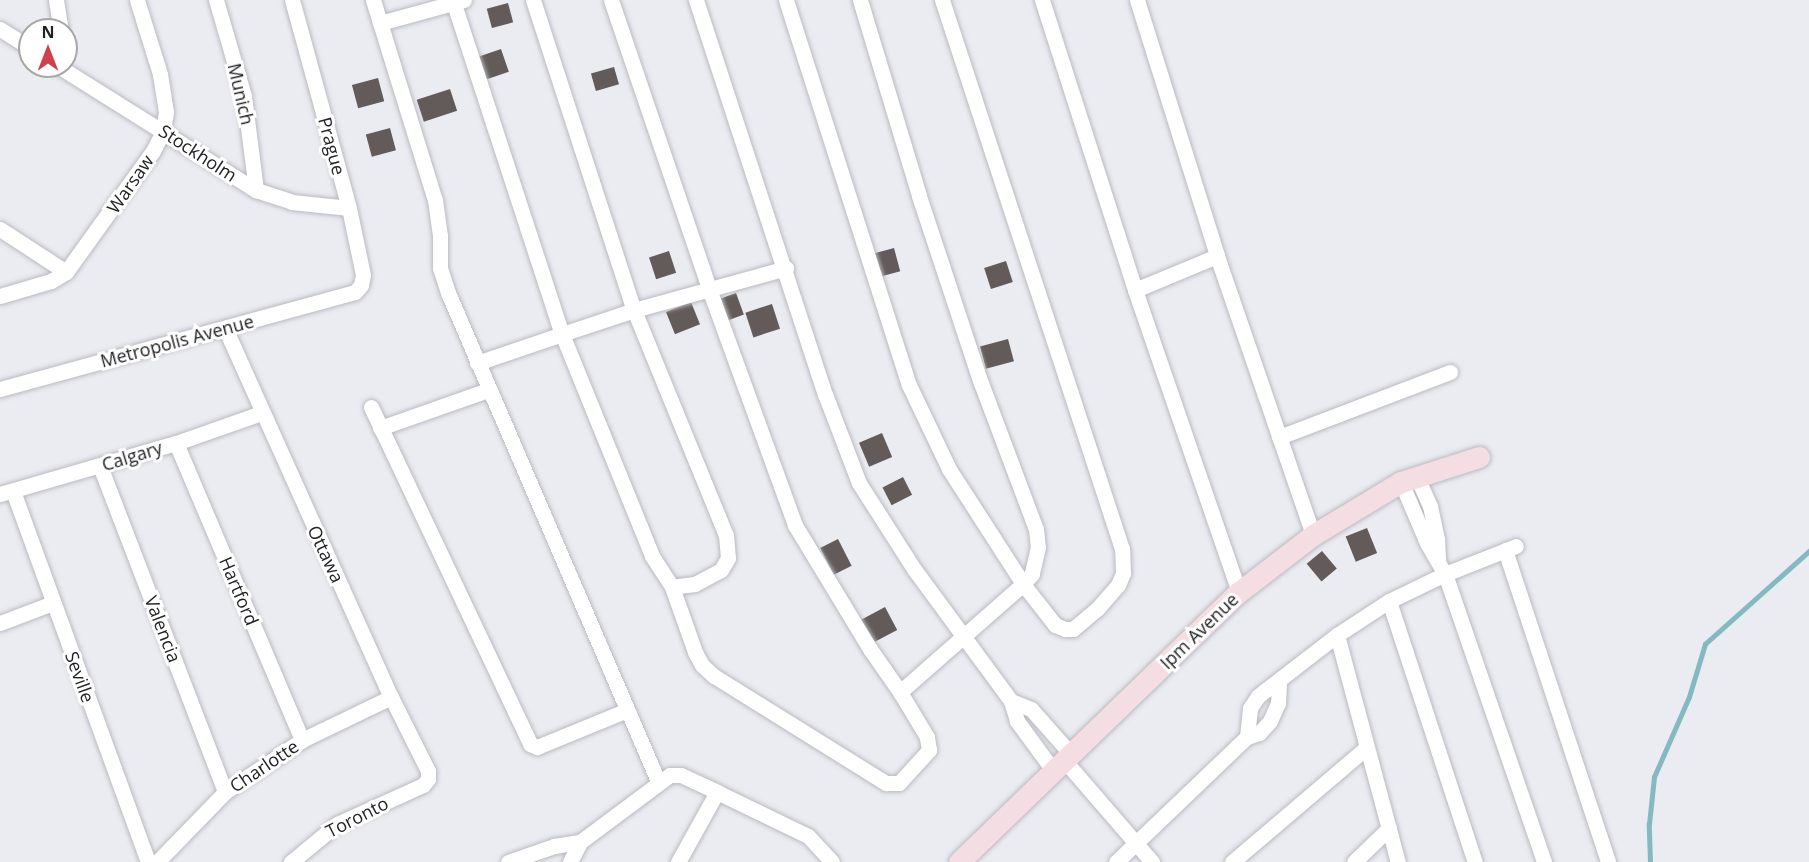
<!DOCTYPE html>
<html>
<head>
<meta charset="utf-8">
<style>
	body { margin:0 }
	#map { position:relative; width:1809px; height:862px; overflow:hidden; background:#ebebf2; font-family:"Open Sans",sans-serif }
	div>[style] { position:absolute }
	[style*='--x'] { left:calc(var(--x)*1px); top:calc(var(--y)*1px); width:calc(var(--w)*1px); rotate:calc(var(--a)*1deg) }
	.stream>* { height:4.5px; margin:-2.25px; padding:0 2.25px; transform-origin:2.25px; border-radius:2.25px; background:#84b9c2 }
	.building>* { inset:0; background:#625b59; transform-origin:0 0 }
	.roads { filter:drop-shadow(0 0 2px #babac1) drop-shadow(0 0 2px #babac1) }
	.street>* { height:15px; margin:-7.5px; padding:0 7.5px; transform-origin:7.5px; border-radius:7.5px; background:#fff }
	.secondary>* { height:21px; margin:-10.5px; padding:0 10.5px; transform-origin:10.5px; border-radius:10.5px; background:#f5dee3 }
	span { translate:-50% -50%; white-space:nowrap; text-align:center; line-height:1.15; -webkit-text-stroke:6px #fff; paint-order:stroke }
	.street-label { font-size:18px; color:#222225 }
	.north { position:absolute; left:18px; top:18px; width:60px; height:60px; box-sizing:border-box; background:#fff; border:2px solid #a7a7a8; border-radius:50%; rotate:0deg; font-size:16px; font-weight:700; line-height:24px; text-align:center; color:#222225 }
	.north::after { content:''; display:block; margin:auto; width:21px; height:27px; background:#d0404b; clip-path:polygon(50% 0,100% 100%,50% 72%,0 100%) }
</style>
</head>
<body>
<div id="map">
	<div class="stream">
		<div style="--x:1650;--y:862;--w:38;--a:-92"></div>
		<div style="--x:1649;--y:824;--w:47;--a:-83.9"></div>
		<div style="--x:1654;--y:777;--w:87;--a:-66.4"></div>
		<div style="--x:1689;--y:697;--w:55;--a:-73.2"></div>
		<div style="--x:1705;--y:644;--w:140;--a:-41.8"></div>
	</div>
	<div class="building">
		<div style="left:508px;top:3px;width:20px;height:22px;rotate:75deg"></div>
		<div style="left:501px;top:49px;width:24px;height:24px;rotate:71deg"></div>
		<div style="left:614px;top:67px;width:18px;height:24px;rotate:74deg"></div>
		<div style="left:378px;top:78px;width:24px;height:27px;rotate:75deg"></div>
		<div style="left:450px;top:89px;width:23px;height:35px;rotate:72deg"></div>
		<div style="left:390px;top:128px;width:23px;height:25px;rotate:75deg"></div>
		<div style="left:894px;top:248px;width:24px;height:22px;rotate:75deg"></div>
		<div style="left:669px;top:251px;width:23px;height:21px;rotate:72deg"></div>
		<div style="left:1006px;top:261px;width:22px;height:23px;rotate:72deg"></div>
		<div style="left:736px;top:293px;width:23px;height:20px;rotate:70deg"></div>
		<div style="left:691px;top:302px;width:24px;height:27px;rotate:68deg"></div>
		<div style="left:772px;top:304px;width:26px;height:28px;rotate:72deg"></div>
		<div style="left:1008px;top:339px;width:23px;height:29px;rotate:75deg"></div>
		<div style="left:882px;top:433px;width:26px;height:25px;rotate:67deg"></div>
		<div style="left:903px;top:477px;width:20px;height:23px;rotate:63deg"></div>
		<div style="left:1367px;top:528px;width:27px;height:23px;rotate:68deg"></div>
		<div style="left:838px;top:539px;width:30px;height:20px;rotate:63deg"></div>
		<div style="left:1322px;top:551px;width:23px;height:20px;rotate:50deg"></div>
		<div style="left:885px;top:607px;width:26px;height:28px;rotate:62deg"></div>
	</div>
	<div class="roads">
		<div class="street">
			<div style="--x:56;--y:0;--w:30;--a:81"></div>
			<div style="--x:216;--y:0;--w:100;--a:73.7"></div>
			<div style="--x:244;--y:96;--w:95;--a:82.7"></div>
			<div style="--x:373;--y:0;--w:209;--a:72.8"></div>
			<div style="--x:435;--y:200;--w:36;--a:82"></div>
			<div style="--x:440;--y:236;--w:32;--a:90"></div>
			<div style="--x:440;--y:268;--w:28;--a:72"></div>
			<div style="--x:449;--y:295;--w:529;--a:66.73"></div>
			<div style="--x:533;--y:0;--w:326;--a:72"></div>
			<div style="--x:634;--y:310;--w:243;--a:67.8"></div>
			<div style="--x:726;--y:535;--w:23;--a:85"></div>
			<div style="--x:728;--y:558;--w:14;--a:120"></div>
			<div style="--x:721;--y:570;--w:30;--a:152"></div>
			<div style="--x:695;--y:584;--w:23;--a:173"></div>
			<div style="--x:696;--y:0;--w:415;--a:71.9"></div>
			<div style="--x:825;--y:394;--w:95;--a:69.1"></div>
			<div style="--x:859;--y:483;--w:102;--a:57.4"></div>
			<div style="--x:914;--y:569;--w:164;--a:53.7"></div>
			<div style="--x:1011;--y:701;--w:21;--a:73"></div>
			<div style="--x:1017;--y:721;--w:61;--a:53.7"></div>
			<div style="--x:786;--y:0;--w:404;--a:72.3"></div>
			<div style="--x:909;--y:385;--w:93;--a:64.5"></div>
			<div style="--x:949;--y:469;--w:137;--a:57.2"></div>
			<div style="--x:1023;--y:584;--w:52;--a:52"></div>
			<div style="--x:1055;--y:625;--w:11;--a:22"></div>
			<div style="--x:1065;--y:629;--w:8;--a:0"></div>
			<div style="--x:1073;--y:629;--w:31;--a:-40"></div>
			<div style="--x:1097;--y:609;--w:32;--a:-49"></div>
			<div style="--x:1118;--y:585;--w:13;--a:-67"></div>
			<div style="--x:1123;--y:573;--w:24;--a:-92"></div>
			<div style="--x:1122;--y:549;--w:578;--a:-108.15"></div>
			<div style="--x:860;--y:0;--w:205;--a:73.2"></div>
			<div style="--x:919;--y:196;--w:197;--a:71.7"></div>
			<div style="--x:981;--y:383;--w:156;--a:69.4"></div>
			<div style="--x:1036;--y:529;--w:18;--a:84"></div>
			<div style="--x:1038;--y:547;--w:28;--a:103"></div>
			<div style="--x:1032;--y:574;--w:13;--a:132"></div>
			<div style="--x:1023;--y:584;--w:164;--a:138.7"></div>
			<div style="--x:1042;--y:0;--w:305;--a:72.2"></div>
			<div style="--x:1135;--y:290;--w:89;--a:-22.5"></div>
			<div style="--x:1137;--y:0;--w:268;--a:72.6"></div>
			<div style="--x:1217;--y:256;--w:295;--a:71"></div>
			<div style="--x:454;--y:4;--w:347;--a:71.9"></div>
			<div style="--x:562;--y:334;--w:76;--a:-18.4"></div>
			<div style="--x:634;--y:310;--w:158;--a:-15.4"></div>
			<div style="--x:380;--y:23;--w:87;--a:-15.3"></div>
			<div style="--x:0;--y:29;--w:36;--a:32"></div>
			<div style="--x:58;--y:66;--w:234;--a:32.1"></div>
			<div style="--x:256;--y:190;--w:38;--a:18"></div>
			<div style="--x:292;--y:202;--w:57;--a:6"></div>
			<div style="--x:0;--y:229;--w:79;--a:33.1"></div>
			<div style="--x:1135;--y:290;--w:319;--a:71"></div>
			<div style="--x:0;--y:296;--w:53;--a:-16.4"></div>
			<div style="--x:51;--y:281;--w:17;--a:-31"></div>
			<div style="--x:66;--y:272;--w:149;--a:-54.3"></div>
			<div style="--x:153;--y:151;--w:22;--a:-63"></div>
			<div style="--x:163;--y:131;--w:19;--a:-81"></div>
			<div style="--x:166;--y:112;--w:38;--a:-99"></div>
			<div style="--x:160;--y:74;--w:77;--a:-107.3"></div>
			<div style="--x:225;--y:328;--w:405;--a:65.8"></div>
			<div style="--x:391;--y:697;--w:83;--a:63.4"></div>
			<div style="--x:428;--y:771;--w:8;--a:90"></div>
			<div style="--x:428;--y:779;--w:8;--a:130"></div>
			<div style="--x:423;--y:785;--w:94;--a:155.6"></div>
			<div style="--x:337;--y:824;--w:60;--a:140.4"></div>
			<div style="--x:477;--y:363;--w:90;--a:-18.8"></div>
			<div style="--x:562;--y:334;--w:240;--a:67.9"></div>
			<div style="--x:652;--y:556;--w:37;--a:57"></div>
			<div style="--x:672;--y:587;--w:69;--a:70.5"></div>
			<div style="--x:695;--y:652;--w:15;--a:62"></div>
			<div style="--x:702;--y:665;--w:16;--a:43"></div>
			<div style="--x:714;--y:676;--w:203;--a:31.9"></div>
			<div style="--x:886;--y:783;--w:13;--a:0"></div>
			<div style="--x:899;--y:783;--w:45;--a:-47.7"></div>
			<div style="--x:929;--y:750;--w:13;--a:-99"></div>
			<div style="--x:927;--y:737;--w:52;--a:-121"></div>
			<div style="--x:900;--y:692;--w:52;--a:-124.9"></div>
			<div style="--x:870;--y:649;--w:145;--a:-121.2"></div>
			<div style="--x:795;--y:525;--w:249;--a:-110"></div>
			<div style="--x:710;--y:291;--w:307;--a:-108.8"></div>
			<div style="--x:0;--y:389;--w:368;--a:-15.3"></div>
			<div style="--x:355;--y:292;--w:9;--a:-49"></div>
			<div style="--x:361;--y:285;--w:10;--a:-79"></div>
			<div style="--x:363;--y:275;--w:68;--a:-101.8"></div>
			<div style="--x:349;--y:208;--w:216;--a:-105.3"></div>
			<div style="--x:371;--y:407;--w:373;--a:64.7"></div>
			<div style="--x:530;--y:744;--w:8;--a:23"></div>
			<div style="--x:537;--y:747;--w:97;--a:-22.3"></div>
			<div style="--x:380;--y:428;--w:114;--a:-19.4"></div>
			<div style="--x:1279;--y:437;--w:183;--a:-20.8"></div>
			<div style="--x:176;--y:443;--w:323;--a:67"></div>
			<div style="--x:100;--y:466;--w:349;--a:69"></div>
			<div style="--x:1417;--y:477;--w:32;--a:66"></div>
			<div style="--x:1430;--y:506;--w:34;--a:78"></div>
			<div style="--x:1437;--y:539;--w:21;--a:87"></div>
			<div style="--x:1401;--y:482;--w:66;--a:66.9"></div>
			<div style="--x:1427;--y:543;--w:36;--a:60"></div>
			<div style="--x:1445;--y:574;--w:305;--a:71"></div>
			<div style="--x:13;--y:491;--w:395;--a:70"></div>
			<div style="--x:0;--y:494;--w:183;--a:-16.2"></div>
			<div style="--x:176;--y:443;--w:90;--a:-19.4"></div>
			<div style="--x:1505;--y:550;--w:329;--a:71.7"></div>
			<div style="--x:1389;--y:601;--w:275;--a:71.8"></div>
			<div style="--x:0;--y:623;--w:57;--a:-20.7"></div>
			<div style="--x:1337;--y:635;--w:235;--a:75"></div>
			<div style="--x:1011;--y:701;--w:22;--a:22"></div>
			<div style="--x:1031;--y:709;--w:60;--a:48.4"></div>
			<div style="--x:1247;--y:737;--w:29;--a:-84"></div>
			<div style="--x:1250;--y:708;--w:14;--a:-56"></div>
			<div style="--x:1258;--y:696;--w:100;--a:-37.7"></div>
			<div style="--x:1337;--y:635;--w:62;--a:-33.2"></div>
			<div style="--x:1389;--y:601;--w:62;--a:-25.7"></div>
			<div style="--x:1445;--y:574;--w:76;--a:-21.5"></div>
			<div style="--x:1064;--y:760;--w:135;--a:49.2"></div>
			<div style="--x:157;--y:862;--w:98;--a:-45.8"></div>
			<div style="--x:225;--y:792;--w:93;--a:-34"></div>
			<div style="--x:302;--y:740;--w:99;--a:-25.8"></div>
			<div style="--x:508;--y:862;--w:49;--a:-19.2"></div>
			<div style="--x:554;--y:846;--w:26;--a:-9"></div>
			<div style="--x:580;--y:842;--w:112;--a:-36.7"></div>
			<div style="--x:670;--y:775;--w:11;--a:0"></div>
			<div style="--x:681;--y:775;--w:40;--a:25"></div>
			<div style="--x:717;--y:792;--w:101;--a:25.8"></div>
			<div style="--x:808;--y:836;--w:35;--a:47"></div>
			<div style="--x:570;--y:862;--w:22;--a:-63"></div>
			<div style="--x:678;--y:862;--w:80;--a:-60.9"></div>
			<div style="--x:1116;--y:862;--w:181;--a:-43.7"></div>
			<div style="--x:1247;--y:737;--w:13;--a:-18"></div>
			<div style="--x:1259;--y:733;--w:16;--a:-47"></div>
			<div style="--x:1270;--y:721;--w:20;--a:-66"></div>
			<div style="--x:1278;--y:703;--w:22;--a:-87"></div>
			<div style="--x:1232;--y:862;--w:177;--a:-40.4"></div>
			<div style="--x:1354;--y:862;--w:49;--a:-44.2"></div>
		</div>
		<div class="secondary">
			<div style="--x:959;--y:862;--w:389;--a:-44"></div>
			<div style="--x:1239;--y:592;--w:93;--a:-37.6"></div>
			<div style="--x:1313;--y:535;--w:103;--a:-31.1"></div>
			<div style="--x:1401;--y:482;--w:82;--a:-17.8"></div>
		</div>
	</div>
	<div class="street-label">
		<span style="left:241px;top:94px;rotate:77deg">Munich</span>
		<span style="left:332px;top:146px;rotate:75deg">Prague</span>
		<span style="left:198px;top:153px;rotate:33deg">Stockholm</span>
		<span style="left:130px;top:184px;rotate:-55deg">Warsaw</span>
		<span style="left:177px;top:341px;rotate:-15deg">Metropolis Avenue</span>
		<span style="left:132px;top:456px;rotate:-17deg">Calgary</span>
		<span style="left:326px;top:554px;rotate:65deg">Ottawa</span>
		<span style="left:239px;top:591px;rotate:67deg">Hartford</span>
		<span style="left:163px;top:629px;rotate:69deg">Valencia</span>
		<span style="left:1199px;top:631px;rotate:-44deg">Ipm Avenue</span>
		<span style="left:80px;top:677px;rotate:70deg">Seville</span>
		<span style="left:264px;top:766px;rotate:-34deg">Charlotte</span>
		<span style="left:357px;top:817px;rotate:-27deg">Toronto</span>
	</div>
	<div class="north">N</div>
</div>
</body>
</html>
